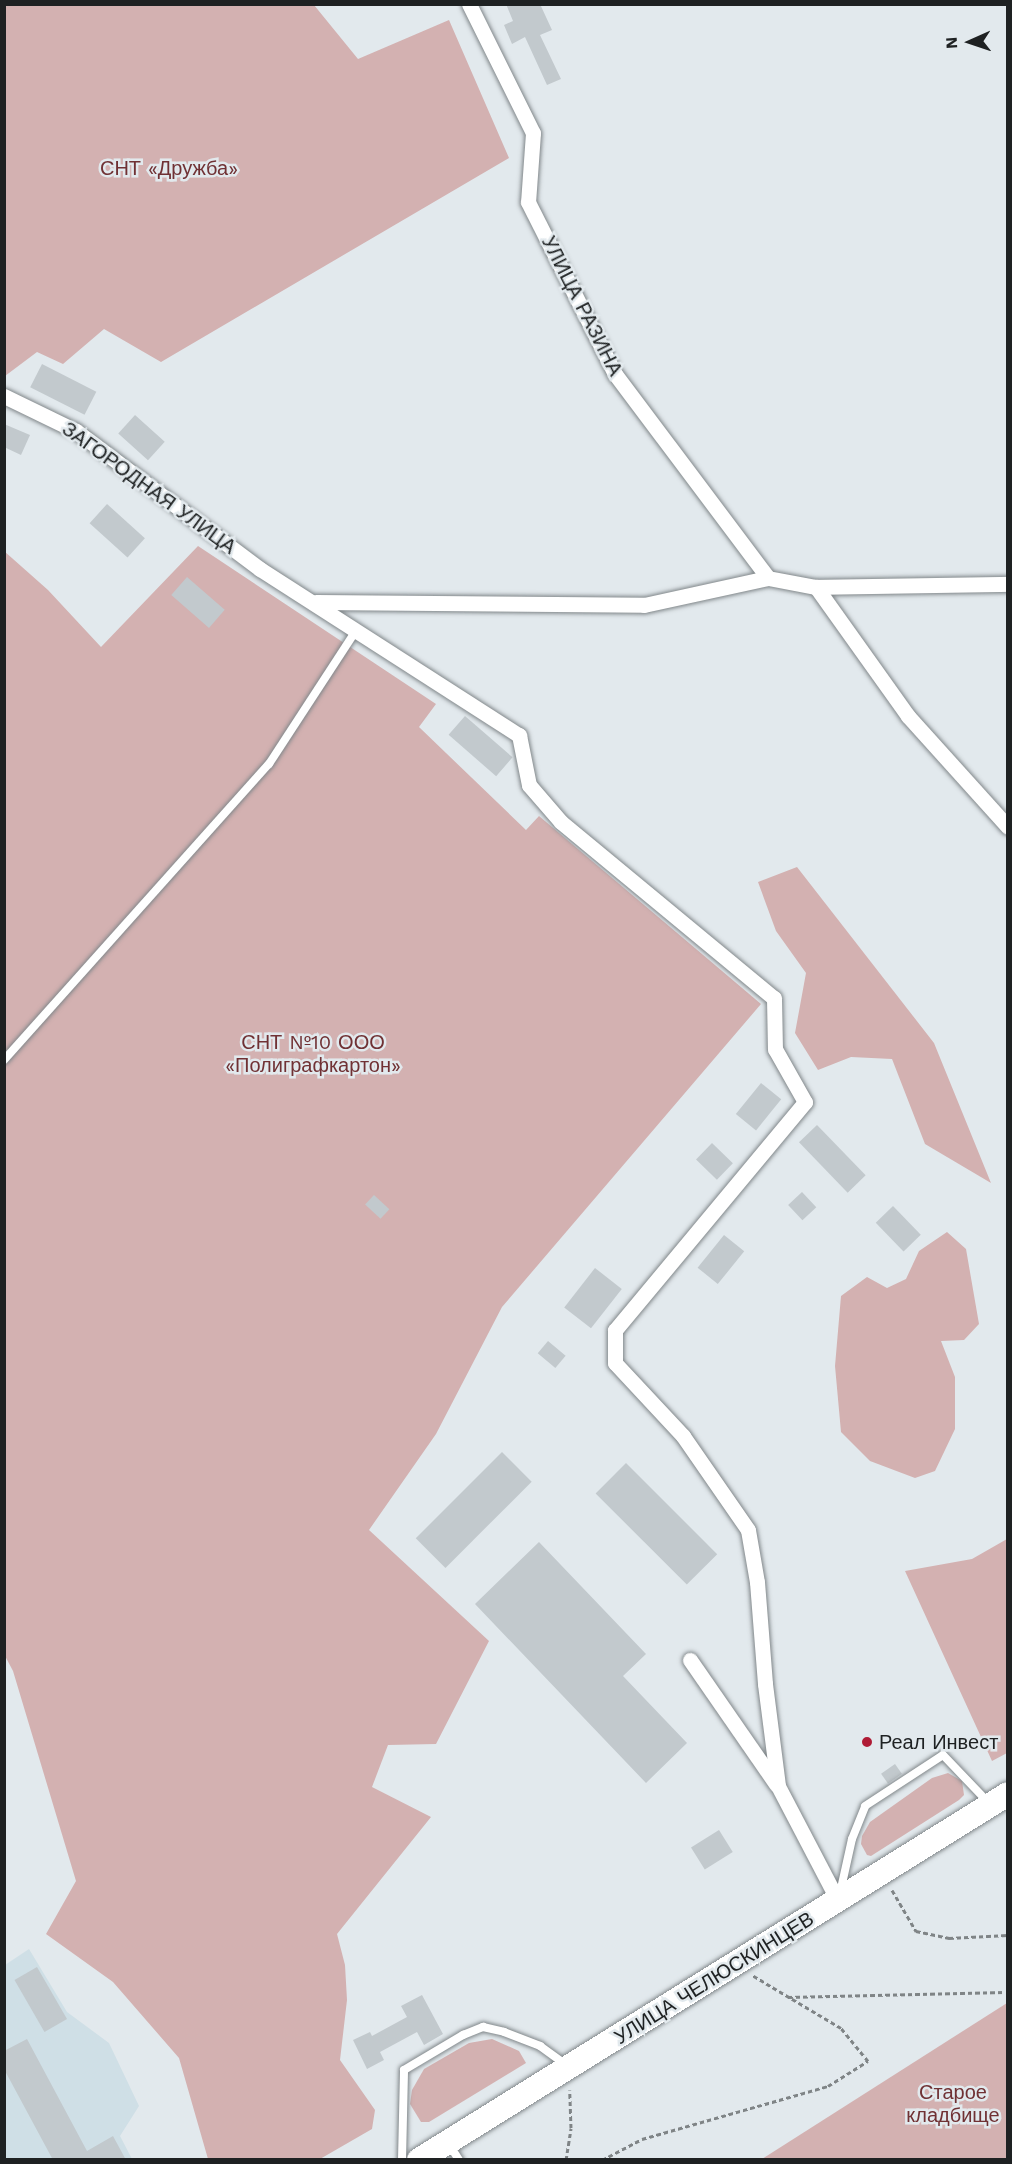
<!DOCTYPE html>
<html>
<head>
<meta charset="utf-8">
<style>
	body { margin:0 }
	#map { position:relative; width:1012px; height:2164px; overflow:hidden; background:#e2e9ed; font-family:"Work Sans",sans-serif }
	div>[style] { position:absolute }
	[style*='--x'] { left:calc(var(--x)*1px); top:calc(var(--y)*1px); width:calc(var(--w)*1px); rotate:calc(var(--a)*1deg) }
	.built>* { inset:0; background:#cfdfe6 }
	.green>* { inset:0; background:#d3b1b1 }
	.building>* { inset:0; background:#c2c9cd; transform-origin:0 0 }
	.path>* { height:3px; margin-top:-1.5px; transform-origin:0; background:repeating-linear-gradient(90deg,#7f8486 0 4.5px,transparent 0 7.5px) }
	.roads { filter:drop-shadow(0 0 2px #81878a) drop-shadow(0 0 2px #81878a) }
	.service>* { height:8px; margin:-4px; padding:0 4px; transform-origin:4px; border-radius:4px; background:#fff }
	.minor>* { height:15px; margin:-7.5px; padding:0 7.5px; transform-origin:7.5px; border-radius:7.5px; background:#fff }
	.primary>* { height:24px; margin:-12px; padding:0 12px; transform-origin:12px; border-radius:12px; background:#fff }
	.dots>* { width:16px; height:16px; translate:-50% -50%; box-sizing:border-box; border:3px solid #e2e9ed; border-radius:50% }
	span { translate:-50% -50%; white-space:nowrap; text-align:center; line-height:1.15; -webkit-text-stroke:5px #e2e9ed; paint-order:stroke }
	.park-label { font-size:20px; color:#703134 }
	.street-label { font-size:20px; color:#1e2122 }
	.poi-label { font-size:20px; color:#1e2122 }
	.left { translate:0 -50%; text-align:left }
	.frame { position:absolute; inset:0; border:6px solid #1e2122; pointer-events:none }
	.north { position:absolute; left:940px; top:12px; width:60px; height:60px; -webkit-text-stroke:4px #e2e9ed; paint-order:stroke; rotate:267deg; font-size:16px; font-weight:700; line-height:24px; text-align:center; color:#1e2122 }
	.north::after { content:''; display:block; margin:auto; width:21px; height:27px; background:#1e2122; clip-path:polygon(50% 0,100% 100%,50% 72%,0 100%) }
</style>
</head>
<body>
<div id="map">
	<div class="built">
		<div style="clip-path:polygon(29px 1949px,67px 2012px,109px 2043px,139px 2106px,120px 2136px,132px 2159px,5px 2160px,5px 1965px)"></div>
	</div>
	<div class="green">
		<div style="clip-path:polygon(5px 4px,314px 5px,358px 59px,449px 20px,509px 158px,161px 362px,104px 329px,63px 364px,37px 352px,5px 376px)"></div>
		<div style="clip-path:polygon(198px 546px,436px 704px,419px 727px,526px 830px,539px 816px,761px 1004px,502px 1307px,436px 1434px,369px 1530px,489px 1641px,436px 1744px,388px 1745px,372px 1787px,431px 1817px,337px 1934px,345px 1965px,347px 2000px,340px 2060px,375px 2110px,372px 2129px,320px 2159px,208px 2159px,179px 2058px,113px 1982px,46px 1934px,76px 1881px,13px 1671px,4px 1654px,4px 551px,48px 590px,101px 647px)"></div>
		<div style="clip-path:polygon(797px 867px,934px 1043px,991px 1183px,925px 1144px,892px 1059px,851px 1057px,818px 1070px,795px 1033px,806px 973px,776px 931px,758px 882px)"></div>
		<div style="clip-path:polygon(947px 1232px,966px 1249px,979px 1324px,964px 1340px,941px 1341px,955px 1377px,955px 1429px,935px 1471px,915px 1478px,870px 1461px,841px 1432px,835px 1366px,841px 1296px,867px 1277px,887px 1288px,906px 1279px,919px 1251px)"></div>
		<div style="clip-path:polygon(1007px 1539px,1007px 1753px,992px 1761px,905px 1571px,972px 1559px)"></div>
		<div style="clip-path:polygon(948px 1773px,962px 1781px,964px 1795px,959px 1800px,871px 1856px,867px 1855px,861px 1844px,862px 1836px,870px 1822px,932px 1778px)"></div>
		<div style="clip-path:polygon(1007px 2003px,1007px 2159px,762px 2159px)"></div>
		<div style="clip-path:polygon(492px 2039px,519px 2051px,526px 2063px,429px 2122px,421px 2122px,410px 2104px,412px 2090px,424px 2069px,469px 2043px)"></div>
	</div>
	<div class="building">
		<div style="clip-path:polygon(506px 4px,540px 4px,552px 30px,540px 35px,561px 79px,547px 85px,525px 37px,512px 44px,504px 25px,513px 21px)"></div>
		<div style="left:42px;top:364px;width:61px;height:26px;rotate:27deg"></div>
		<div style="left:135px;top:415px;width:40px;height:25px;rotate:42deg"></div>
		<div style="clip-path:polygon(4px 424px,30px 435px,21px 455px,4px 447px)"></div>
		<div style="left:107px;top:504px;width:51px;height:26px;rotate:42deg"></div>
		<div style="left:187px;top:577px;width:50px;height:24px;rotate:41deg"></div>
		<div style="left:465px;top:716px;width:63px;height:25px;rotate:41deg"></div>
		<div style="left:761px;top:1083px;width:26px;height:40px;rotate:39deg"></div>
		<div style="left:817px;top:1125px;width:70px;height:25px;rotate:46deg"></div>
		<div style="left:712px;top:1143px;width:29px;height:23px;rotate:44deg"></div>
		<div style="left:802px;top:1192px;width:21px;height:19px;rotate:47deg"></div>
		<div style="left:374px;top:1195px;width:21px;height:13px;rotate:43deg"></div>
		<div style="left:893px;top:1206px;width:40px;height:24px;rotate:46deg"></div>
		<div style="left:724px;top:1235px;width:26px;height:42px;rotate:39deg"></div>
		<div style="left:595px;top:1268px;width:34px;height:50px;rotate:38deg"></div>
		<div style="left:548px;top:1341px;width:23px;height:16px;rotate:40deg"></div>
		<div style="left:502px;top:1452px;width:42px;height:122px;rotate:45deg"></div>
		<div style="left:626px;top:1463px;width:129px;height:43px;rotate:45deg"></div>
		<div style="clip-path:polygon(539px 1542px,646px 1654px,623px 1676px,687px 1743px,646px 1783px,475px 1604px)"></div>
		<div style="left:895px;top:1764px;width:12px;height:17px;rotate:55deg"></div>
		<div style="left:719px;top:1830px;width:26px;height:33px;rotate:58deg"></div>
		<div style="left:37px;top:1967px;width:60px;height:26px;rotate:60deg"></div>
		<div style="clip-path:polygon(422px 1995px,443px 2034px,424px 2045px,417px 2032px,380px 2052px,384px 2060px,367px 2069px,353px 2040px,370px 2032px,372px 2036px,407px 2017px,401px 2006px)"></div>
		<div style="clip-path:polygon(27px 2039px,87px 2151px,113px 2136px,126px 2160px,53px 2160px,4px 2069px,4px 2051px)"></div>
	</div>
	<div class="path">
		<div style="--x:892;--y:1890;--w:48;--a:59.7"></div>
		<div style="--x:916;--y:1931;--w:34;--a:12"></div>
		<div style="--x:949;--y:1938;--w:59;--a:-2.9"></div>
		<div style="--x:788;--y:1997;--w:217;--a:-1.3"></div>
		<div style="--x:566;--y:2160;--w:32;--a:-81"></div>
		<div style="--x:571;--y:2128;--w:38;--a:-92"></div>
		<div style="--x:602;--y:2160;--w:45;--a:-27.7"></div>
		<div style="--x:642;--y:2139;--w:193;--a:-15.9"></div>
		<div style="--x:828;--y:2086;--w:47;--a:-32"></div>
		<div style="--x:868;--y:2061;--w:43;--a:-129.3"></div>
		<div style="--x:841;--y:2028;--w:104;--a:-149.2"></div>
	</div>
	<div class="roads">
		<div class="service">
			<div style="--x:4;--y:1060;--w:397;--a:-48.2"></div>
			<div style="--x:269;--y:764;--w:158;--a:-56.9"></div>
			<div style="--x:840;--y:1893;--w:55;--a:-77.5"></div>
			<div style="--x:852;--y:1839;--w:35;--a:-68"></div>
			<div style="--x:865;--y:1806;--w:93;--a:-33.2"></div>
			<div style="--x:943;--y:1755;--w:64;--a:46.3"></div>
			<div style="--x:450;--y:2146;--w:17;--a:57"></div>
			<div style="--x:402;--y:2160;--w:90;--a:-88.7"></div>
			<div style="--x:404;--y:2070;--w:69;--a:-30.7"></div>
			<div style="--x:463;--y:2035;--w:22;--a:-22"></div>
			<div style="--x:483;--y:2027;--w:22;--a:13"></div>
			<div style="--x:504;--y:2032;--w:39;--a:21"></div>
			<div style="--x:540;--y:2046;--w:32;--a:36"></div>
		</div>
		<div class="minor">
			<div style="--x:469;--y:4;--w:144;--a:63.6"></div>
			<div style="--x:533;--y:133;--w:69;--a:94.1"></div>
			<div style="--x:528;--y:202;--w:193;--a:63.2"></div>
			<div style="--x:615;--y:374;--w:255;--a:53.1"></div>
			<div style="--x:4;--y:396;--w:80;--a:25.9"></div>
			<div style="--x:76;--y:431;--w:230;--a:36.9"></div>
			<div style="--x:260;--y:569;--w:308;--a:32.7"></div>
			<div style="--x:519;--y:735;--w:51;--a:78.7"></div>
			<div style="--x:529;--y:785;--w:49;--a:49.1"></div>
			<div style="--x:561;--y:822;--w:276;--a:39.6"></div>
			<div style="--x:774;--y:998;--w:51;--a:88.9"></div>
			<div style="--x:775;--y:1049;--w:61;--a:60.5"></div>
			<div style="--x:805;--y:1102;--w:297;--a:129.8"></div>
			<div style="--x:615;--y:1330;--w:33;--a:90"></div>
			<div style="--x:615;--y:1363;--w:100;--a:47"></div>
			<div style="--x:683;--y:1436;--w:114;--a:55.3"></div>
			<div style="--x:748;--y:1530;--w:53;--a:80.2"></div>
			<div style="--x:757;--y:1582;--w:102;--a:85.5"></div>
			<div style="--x:765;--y:1684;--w:103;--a:82.7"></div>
			<div style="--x:778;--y:1786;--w:130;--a:62.4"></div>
			<div style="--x:816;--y:587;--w:192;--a:-0.9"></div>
			<div style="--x:316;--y:602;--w:328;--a:0.5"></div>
			<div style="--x:644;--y:605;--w:127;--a:-12.3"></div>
			<div style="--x:768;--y:578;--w:49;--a:10.6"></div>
			<div style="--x:816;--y:587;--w:158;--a:54.5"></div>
			<div style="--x:908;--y:716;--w:149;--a:48"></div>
			<div style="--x:690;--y:1660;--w:151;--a:55.3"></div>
		</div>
		<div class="primary">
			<div style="--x:419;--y:2160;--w:693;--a:-31.86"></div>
		</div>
	</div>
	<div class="dots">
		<div style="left:867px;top:1742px;background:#af1b35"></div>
	</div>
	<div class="park-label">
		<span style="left:169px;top:168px">СНТ «Дружба»</span>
		<span style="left:313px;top:1054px">СНТ №10 ООО<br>«Полиграфкартон»</span>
		<span style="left:953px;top:2104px">Старое<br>кладбище</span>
	</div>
	<div class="street-label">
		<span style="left:582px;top:306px;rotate:63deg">УЛИЦА РАЗИНА</span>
		<span style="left:149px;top:488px;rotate:36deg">ЗАГОРОДНАЯ УЛИЦА</span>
		<span style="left:714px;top:1978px;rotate:-32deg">УЛИЦА ЧЕЛЮСКИНЦЕВ</span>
	</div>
	<div class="poi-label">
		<span class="left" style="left:879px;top:1742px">Реал Инвест</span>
	</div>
	<div class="frame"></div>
	<div class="north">N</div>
</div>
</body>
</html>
